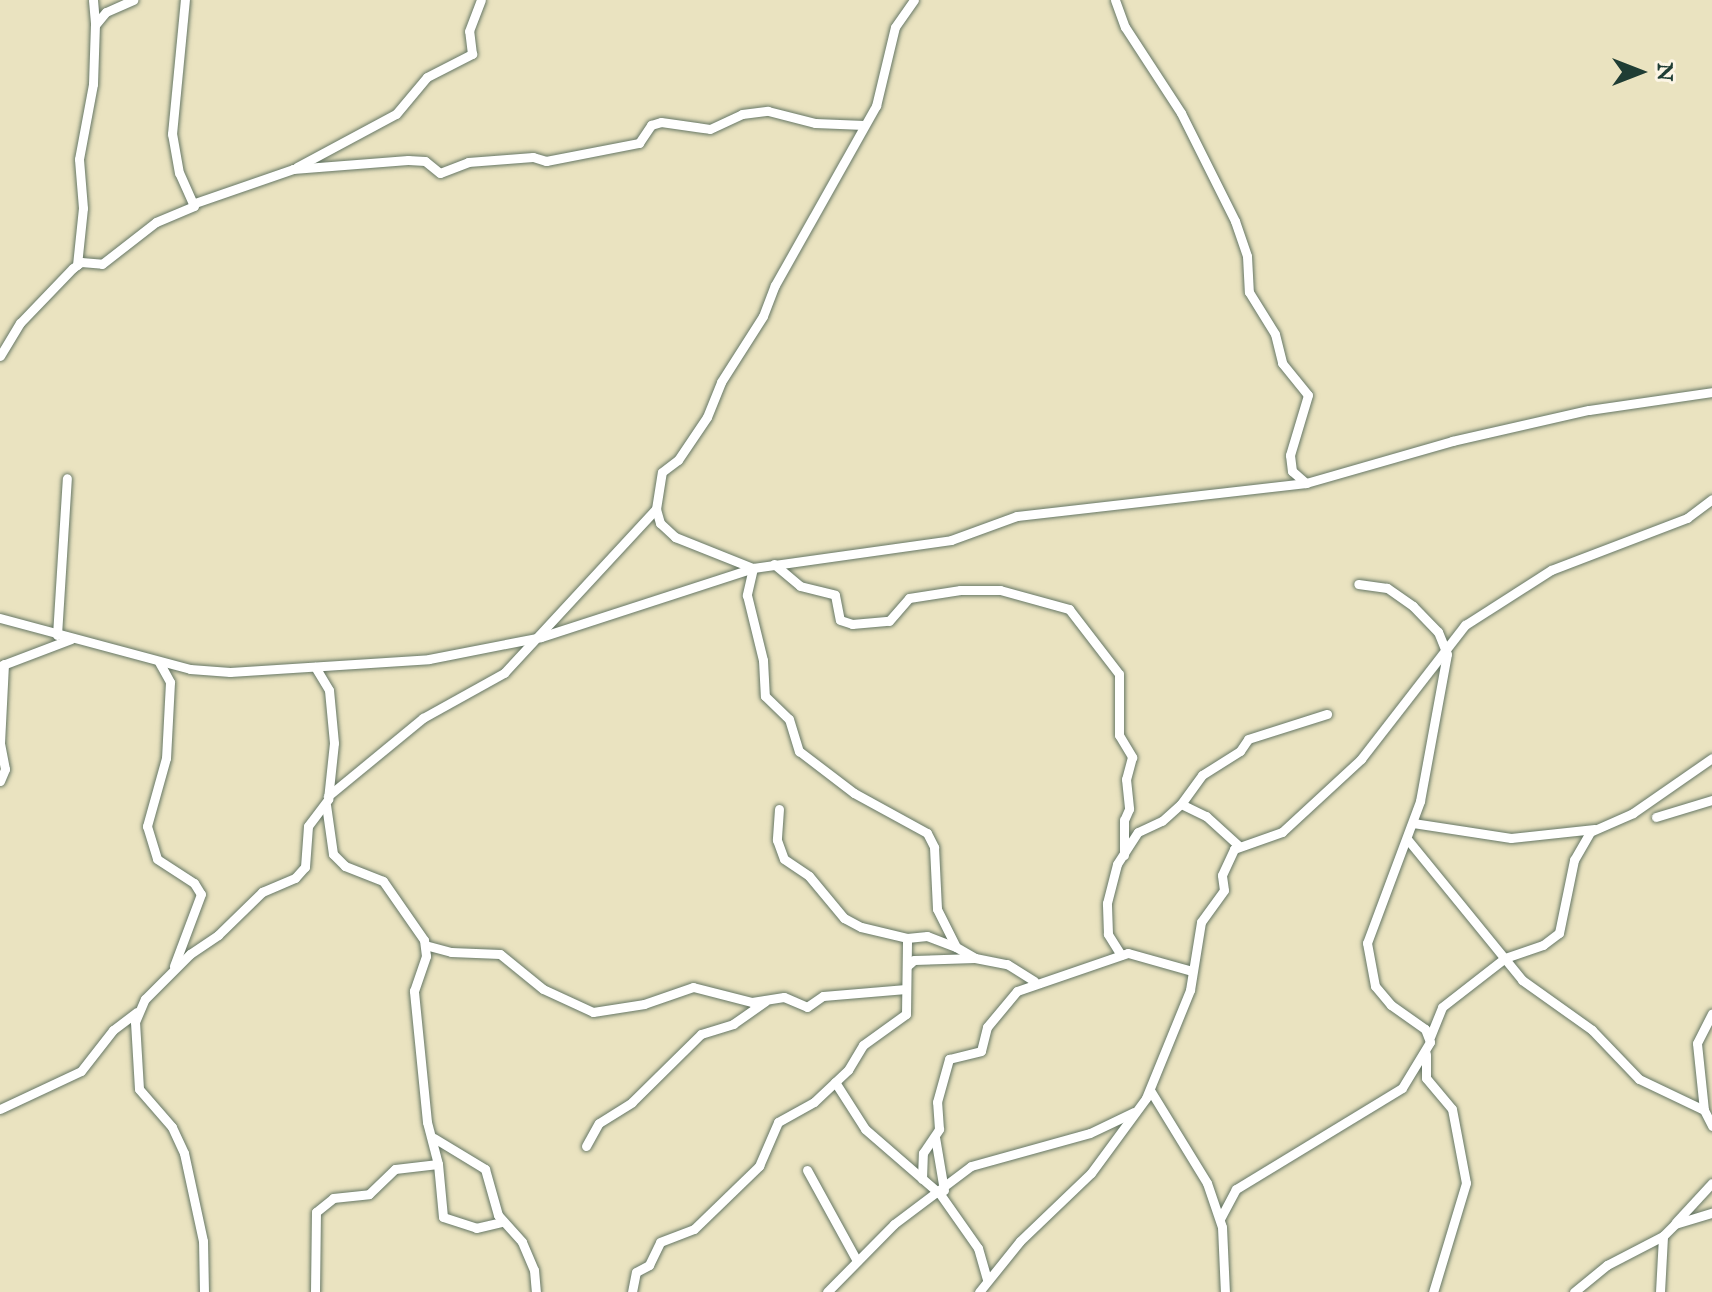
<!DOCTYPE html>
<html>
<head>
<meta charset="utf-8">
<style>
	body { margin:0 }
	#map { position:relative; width:1712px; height:1292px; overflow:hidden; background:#eae3c0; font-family:"IM FELL English",serif }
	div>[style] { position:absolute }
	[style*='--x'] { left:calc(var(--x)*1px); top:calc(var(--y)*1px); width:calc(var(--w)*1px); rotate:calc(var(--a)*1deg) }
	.roads { filter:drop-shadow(0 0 2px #667765) drop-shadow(0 0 2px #667765) }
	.minor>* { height:9px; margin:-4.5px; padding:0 4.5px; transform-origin:4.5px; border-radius:4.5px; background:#fff }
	span { translate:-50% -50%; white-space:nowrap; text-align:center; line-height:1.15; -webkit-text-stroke:6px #fcf5e5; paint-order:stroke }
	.north { position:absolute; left:1600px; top:32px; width:80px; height:80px; -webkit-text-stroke:6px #fcf5e5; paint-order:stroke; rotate:90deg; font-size:22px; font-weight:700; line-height:32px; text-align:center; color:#1f3d34 }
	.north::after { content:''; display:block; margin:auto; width:28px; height:36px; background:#1f3d34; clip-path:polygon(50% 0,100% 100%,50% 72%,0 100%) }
</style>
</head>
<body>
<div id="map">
	<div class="roads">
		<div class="minor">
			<div style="--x:93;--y:0;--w:25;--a:85"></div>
			<div style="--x:1115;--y:0;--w:29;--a:70"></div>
			<div style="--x:1125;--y:27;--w:103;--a:56.9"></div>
			<div style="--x:1181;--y:113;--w:121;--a:63.4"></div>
			<div style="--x:1235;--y:221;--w:37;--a:71"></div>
			<div style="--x:1247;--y:256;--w:36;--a:87"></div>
			<div style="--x:1249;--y:292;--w:49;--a:58.2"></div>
			<div style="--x:1275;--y:334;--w:30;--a:76"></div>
			<div style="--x:1282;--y:363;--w:41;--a:50.9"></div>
			<div style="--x:1308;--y:395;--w:63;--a:106.7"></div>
			<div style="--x:1290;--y:455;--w:16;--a:83"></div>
			<div style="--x:1292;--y:471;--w:18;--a:41"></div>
			<div style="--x:297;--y:167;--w:112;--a:-28.2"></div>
			<div style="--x:396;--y:114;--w:48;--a:-50"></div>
			<div style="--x:427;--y:77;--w:51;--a:-27.1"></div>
			<div style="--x:472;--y:54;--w:23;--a:-97"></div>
			<div style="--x:469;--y:31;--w:33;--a:-69"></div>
			<div style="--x:195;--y:203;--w:104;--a:-19.1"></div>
			<div style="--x:293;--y:169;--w:115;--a:-4.5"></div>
			<div style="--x:408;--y:160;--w:17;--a:3"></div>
			<div style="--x:425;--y:161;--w:19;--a:39"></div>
			<div style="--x:440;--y:173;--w:30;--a:-21"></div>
			<div style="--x:468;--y:162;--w:65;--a:-4.4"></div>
			<div style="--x:533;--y:157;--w:14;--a:17"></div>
			<div style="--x:546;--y:161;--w:95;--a:-11"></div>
			<div style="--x:639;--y:143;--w:22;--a:-56"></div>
			<div style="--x:651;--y:125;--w:10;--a:-17"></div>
			<div style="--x:661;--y:122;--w:49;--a:8.1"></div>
			<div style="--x:710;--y:129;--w:35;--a:-25"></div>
			<div style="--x:742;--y:114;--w:26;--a:-7"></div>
			<div style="--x:768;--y:111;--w:49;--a:14.3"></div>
			<div style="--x:815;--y:123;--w:49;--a:2.3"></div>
			<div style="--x:77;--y:265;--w:57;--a:-84"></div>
			<div style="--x:83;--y:208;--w:49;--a:-94.7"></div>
			<div style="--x:79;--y:159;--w:76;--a:-79.4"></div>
			<div style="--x:93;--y:84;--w:59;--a:-88.1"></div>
			<div style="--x:95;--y:25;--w:17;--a:-50"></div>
			<div style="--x:106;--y:12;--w:30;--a:-24"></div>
			<div style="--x:0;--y:356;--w:39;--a:-59"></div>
			<div style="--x:20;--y:323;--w:76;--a:-46.1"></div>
			<div style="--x:73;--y:268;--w:10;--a:-37"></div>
			<div style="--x:81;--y:262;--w:21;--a:5"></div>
			<div style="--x:102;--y:264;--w:68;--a:-37.9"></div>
			<div style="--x:156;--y:222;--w:41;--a:-22.8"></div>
			<div style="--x:194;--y:206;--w:36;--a:-114"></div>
			<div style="--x:179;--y:173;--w:40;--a:-100"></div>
			<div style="--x:172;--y:134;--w:135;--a:-84.5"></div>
			<div style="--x:656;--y:509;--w:15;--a:74"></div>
			<div style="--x:660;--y:523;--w:21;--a:43"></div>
			<div style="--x:675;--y:537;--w:84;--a:21.7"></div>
			<div style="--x:753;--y:568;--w:28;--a:103"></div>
			<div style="--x:747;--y:595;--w:67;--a:76.2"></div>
			<div style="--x:763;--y:660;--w:36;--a:87"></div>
			<div style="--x:765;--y:696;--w:33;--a:44"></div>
			<div style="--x:789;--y:719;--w:34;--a:73"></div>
			<div style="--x:799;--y:751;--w:69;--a:37.4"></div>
			<div style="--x:854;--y:793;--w:83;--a:28.7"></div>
			<div style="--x:927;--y:833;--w:16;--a:63"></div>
			<div style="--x:934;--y:847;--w:62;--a:87.2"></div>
			<div style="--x:937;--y:909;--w:42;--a:63.4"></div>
			<div style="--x:956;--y:947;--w:22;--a:30"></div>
			<div style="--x:975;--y:958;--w:33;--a:11"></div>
			<div style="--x:1007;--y:964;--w:32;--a:32"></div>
			<div style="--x:774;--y:564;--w:34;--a:40"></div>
			<div style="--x:800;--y:586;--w:36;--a:14"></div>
			<div style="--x:835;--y:595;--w:25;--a:79"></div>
			<div style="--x:840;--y:620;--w:13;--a:18"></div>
			<div style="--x:852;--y:624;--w:37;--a:-5"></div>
			<div style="--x:889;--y:621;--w:30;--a:-49"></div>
			<div style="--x:909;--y:598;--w:52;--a:-8.9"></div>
			<div style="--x:960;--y:590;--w:40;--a:0"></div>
			<div style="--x:1000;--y:590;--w:72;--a:15.4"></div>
			<div style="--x:1069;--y:609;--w:82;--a:52.4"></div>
			<div style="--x:1119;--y:674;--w:61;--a:90"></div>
			<div style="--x:1119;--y:735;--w:26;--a:59"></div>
			<div style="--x:1132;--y:757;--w:23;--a:105"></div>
			<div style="--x:1126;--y:779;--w:30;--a:84"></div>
			<div style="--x:1129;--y:809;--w:12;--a:114"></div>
			<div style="--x:1124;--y:820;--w:35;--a:90"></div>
			<div style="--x:0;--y:618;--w:197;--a:15"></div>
			<div style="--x:190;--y:669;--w:40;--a:4.3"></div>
			<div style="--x:230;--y:672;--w:199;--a:-3.7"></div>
			<div style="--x:429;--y:659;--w:114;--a:-11.1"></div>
			<div style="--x:541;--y:637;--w:223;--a:-18"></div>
			<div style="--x:753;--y:568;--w:200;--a:-8"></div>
			<div style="--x:951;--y:540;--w:70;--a:-20"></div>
			<div style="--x:1017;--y:516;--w:291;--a:-6.5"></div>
			<div style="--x:1306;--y:483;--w:152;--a:-16"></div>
			<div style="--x:1452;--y:441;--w:140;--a:-12.8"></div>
			<div style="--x:1589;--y:410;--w:124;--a:-8.3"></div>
			<div style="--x:57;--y:635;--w:157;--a:-86.4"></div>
			<div style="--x:159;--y:662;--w:23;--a:61"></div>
			<div style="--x:170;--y:682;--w:76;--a:93"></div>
			<div style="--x:166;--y:758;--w:71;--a:105.6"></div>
			<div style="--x:147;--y:826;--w:34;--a:73"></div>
			<div style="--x:157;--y:859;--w:44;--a:33"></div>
			<div style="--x:194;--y:883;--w:13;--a:58"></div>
			<div style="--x:201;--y:894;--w:77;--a:110.6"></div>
			<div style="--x:0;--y:666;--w:76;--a:-20.8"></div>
			<div style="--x:0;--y:781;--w:13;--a:-67"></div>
			<div style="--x:5;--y:769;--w:26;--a:-101"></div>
			<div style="--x:0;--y:743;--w:79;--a:-87.1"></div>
			<div style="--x:328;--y:796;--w:123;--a:-39.4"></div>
			<div style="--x:423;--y:718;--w:93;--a:-29.1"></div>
			<div style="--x:504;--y:673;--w:224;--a:-47.2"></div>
			<div style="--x:656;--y:509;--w:37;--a:-81"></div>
			<div style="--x:662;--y:472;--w:20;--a:-37"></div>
			<div style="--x:678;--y:460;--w:52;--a:-56"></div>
			<div style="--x:707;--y:417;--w:38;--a:-68"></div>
			<div style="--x:721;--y:382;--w:78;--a:-57.5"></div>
			<div style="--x:763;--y:316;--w:33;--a:-69"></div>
			<div style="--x:775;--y:285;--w:206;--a:-60.6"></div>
			<div style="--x:876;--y:106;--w:81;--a:-76.5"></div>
			<div style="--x:895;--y:27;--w:33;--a:-55"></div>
			<div style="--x:1181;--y:804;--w:36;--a:-54"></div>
			<div style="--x:1202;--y:775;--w:45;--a:-32.3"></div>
			<div style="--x:1240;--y:751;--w:14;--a:-56"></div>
			<div style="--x:1248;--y:739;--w:83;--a:-17.6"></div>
			<div style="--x:779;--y:809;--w:31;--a:94"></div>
			<div style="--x:777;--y:840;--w:20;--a:70"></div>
			<div style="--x:784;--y:859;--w:30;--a:34"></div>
			<div style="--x:809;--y:876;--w:55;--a:50.2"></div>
			<div style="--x:844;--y:918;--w:19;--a:28"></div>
			<div style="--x:861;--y:927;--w:47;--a:13.4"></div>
			<div style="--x:907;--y:938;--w:20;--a:-6"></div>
			<div style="--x:927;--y:936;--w:31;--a:21"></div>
			<div style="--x:1656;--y:817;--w:59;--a:-16.9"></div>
			<div style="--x:1413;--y:823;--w:99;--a:8.7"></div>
			<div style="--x:1511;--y:838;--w:84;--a:-6.1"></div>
			<div style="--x:1408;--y:840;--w:181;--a:50.8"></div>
			<div style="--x:1522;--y:980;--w:86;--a:35.5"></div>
			<div style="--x:1592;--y:1030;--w:68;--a:46.2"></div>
			<div style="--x:1639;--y:1079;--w:72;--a:25.5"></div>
			<div style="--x:1704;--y:1110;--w:18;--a:63"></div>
			<div style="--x:425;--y:945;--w:27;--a:15"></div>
			<div style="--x:451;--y:952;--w:49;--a:2.3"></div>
			<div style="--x:500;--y:954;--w:55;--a:39.1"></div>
			<div style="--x:543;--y:989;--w:55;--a:24.7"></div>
			<div style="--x:593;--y:1012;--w:52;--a:-8.9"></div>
			<div style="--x:644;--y:1004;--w:52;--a:-19.1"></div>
			<div style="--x:693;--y:987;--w:61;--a:14.3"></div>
			<div style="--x:752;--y:1002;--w:32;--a:-9"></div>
			<div style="--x:784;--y:997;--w:25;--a:23"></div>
			<div style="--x:807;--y:1007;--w:19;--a:-35"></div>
			<div style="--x:823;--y:996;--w:83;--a:-4.8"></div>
			<div style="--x:1121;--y:955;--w:25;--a:-122"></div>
			<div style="--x:1108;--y:934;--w:31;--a:-92"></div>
			<div style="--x:1107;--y:903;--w:40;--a:-75.6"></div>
			<div style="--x:1117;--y:864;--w:38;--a:-57"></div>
			<div style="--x:1138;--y:832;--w:26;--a:-25"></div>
			<div style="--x:1162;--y:821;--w:25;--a:-42"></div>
			<div style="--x:1181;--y:804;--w:28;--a:26"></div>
			<div style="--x:1206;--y:816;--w:45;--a:42.3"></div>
			<div style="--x:907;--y:966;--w:9;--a:-41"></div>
			<div style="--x:914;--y:960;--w:61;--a:-1.9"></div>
			<div style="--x:1430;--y:1037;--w:32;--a:-68"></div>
			<div style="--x:1442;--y:1007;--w:80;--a:-37.9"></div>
			<div style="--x:1505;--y:958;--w:40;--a:-18.9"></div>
			<div style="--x:1543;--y:945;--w:20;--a:-37"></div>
			<div style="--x:1559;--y:933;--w:75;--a:-78.4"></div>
			<div style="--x:1574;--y:860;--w:32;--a:-60"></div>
			<div style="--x:1590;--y:832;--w:47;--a:-23.8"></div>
			<div style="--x:1633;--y:813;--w:96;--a:-34.8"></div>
			<div style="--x:1426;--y:1054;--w:24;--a:90"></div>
			<div style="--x:1426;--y:1078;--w:40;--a:50"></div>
			<div style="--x:1452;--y:1109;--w:75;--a:79.3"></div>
			<div style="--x:1466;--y:1183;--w:114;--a:106.8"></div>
			<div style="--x:835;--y:1082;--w:56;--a:57.4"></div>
			<div style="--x:865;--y:1129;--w:99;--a:40.9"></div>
			<div style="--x:940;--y:1194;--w:66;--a:54.9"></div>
			<div style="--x:978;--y:1248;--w:33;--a:74"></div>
			<div style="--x:1150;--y:1090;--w:109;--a:58.5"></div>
			<div style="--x:1207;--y:1183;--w:46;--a:71.2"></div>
			<div style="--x:1222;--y:1227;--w:65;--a:87.4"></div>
			<div style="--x:0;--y:1109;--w:89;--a:-25.1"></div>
			<div style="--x:81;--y:1071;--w:52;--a:-52"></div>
			<div style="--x:113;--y:1030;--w:30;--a:-37"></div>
			<div style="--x:1704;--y:1110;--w:67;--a:-96"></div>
			<div style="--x:1697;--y:1043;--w:33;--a:-63"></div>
			<div style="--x:935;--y:1137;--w:54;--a:80.4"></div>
			<div style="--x:434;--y:1138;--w:60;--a:31.3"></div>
			<div style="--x:485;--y:1169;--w:48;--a:74.2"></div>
			<div style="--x:498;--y:1215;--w:36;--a:48"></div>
			<div style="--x:522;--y:1242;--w:30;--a:67"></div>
			<div style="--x:534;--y:1270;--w:22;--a:85"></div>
			<div style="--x:586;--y:1146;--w:26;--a:-61"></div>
			<div style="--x:599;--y:1123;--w:39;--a:-32"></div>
			<div style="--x:632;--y:1102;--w:97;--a:-44.6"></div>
			<div style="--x:701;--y:1034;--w:34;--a:-17"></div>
			<div style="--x:733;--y:1024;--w:39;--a:-35"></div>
			<div style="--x:438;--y:1164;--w:53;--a:84.6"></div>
			<div style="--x:443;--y:1217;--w:35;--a:18"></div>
			<div style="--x:476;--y:1228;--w:28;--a:-13"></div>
			<div style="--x:807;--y:1170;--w:104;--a:61.2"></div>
			<div style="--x:922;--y:1179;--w:26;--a:-88"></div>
			<div style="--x:923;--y:1153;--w:29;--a:-56"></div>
			<div style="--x:939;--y:1129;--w:27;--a:-94"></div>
			<div style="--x:937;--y:1102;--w:45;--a:-74.4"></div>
			<div style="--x:949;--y:1059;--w:33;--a:-14"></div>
			<div style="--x:981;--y:1051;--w:25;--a:-76"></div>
			<div style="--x:987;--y:1027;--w:47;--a:-50.2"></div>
			<div style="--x:1017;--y:991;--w:117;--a:-18.9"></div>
			<div style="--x:1128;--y:953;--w:66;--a:15.7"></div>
			<div style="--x:1220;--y:1219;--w:34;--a:-62"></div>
			<div style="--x:1236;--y:1189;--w:194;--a:-31.3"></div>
			<div style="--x:1402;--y:1088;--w:54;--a:-58.7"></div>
			<div style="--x:1430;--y:1042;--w:14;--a:-111"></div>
			<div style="--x:1425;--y:1029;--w:42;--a:-144.8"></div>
			<div style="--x:1391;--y:1005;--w:25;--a:-130"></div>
			<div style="--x:1375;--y:986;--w:44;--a:-100.5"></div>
			<div style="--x:1367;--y:943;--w:152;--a:-69.5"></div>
			<div style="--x:1420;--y:801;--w:149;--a:-79.6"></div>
			<div style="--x:1447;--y:654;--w:24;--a:-112"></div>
			<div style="--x:1438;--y:632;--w:36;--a:-134"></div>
			<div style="--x:1413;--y:606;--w:32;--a:-145"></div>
			<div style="--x:1387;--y:588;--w:29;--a:-172"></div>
			<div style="--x:1676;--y:1222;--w:53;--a:-47.3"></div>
			<div style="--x:204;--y:1292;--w:51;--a:-91.1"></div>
			<div style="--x:203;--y:1241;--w:90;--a:-102.2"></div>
			<div style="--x:184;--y:1153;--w:29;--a:-115"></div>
			<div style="--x:172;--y:1127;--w:50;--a:-131"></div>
			<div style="--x:139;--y:1089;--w:67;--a:-93.4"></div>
			<div style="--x:135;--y:1022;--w:25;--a:-67"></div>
			<div style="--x:145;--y:999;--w:64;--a:-45"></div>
			<div style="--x:190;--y:954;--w:34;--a:-34"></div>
			<div style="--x:218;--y:935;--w:62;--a:-44.3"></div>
			<div style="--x:262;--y:892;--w:36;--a:-23"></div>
			<div style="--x:295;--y:878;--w:15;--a:-48"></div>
			<div style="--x:305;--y:867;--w:41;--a:-85.8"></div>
			<div style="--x:308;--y:826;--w:34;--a:-53"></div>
			<div style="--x:328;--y:799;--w:56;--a:-83.9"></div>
			<div style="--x:334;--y:743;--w:53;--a:-95.4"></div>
			<div style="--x:329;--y:690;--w:27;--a:-121"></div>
			<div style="--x:315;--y:1292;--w:80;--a:-89.3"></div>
			<div style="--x:316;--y:1212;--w:22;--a:-39"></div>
			<div style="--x:333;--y:1198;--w:36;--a:-6"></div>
			<div style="--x:369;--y:1194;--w:36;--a:-44"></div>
			<div style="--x:395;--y:1169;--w:43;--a:-6.6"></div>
			<div style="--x:438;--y:1164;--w:43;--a:-104.7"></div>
			<div style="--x:427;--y:1122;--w:132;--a:-95.7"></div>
			<div style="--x:414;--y:991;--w:37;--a:-71"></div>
			<div style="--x:426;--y:956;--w:16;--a:-97"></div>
			<div style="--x:424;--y:940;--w:72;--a:-124.8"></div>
			<div style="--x:383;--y:881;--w:41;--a:-158.5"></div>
			<div style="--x:345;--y:866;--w:17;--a:-135"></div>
			<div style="--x:333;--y:854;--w:49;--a:-98.1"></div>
			<div style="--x:632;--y:1292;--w:20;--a:-79"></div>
			<div style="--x:636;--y:1272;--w:15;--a:-28"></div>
			<div style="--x:649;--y:1265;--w:25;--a:-64"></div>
			<div style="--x:660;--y:1242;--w:36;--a:-21"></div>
			<div style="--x:694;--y:1229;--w:91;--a:-44.1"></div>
			<div style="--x:759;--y:1166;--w:48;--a:-66.6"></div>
			<div style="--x:778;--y:1122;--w:41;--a:-29.1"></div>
			<div style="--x:814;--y:1102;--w:47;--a:-43.3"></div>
			<div style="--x:848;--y:1070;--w:29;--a:-59"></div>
			<div style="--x:863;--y:1045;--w:53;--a:-35.8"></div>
			<div style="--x:906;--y:1014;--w:76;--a:-89.2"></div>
			<div style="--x:827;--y:1292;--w:95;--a:-45.4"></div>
			<div style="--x:894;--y:1224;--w:96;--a:-37"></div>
			<div style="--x:971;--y:1166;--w:123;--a:-15.5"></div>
			<div style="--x:1090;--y:1133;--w:49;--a:-25.5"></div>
			<div style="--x:979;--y:1292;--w:65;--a:-51.2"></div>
			<div style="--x:1020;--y:1241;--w:98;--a:-43.8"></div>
			<div style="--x:1091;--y:1173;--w:93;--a:-53.7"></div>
			<div style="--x:1146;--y:1098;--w:117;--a:-67.8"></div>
			<div style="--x:1190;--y:990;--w:69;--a:-80.8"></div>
			<div style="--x:1201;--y:922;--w:39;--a:-54"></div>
			<div style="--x:1224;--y:890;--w:15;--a:-98"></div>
			<div style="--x:1222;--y:875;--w:29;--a:-65"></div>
			<div style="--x:1234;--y:849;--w:51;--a:-19.5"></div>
			<div style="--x:1282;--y:832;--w:108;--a:-42.7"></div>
			<div style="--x:1361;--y:759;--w:170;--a:-52.2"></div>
			<div style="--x:1465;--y:625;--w:102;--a:-32.6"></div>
			<div style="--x:1551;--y:570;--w:146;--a:-20.9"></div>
			<div style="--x:1687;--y:518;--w:31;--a:-37"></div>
			<div style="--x:1574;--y:1292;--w:43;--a:-39.3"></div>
			<div style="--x:1607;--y:1265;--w:63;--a:-27.4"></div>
			<div style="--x:1660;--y:1292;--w:56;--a:-86.9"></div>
			<div style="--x:1663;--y:1236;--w:17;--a:-45"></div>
			<div style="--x:1675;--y:1224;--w:39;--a:-17"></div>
		</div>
	</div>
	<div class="north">N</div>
</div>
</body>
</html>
